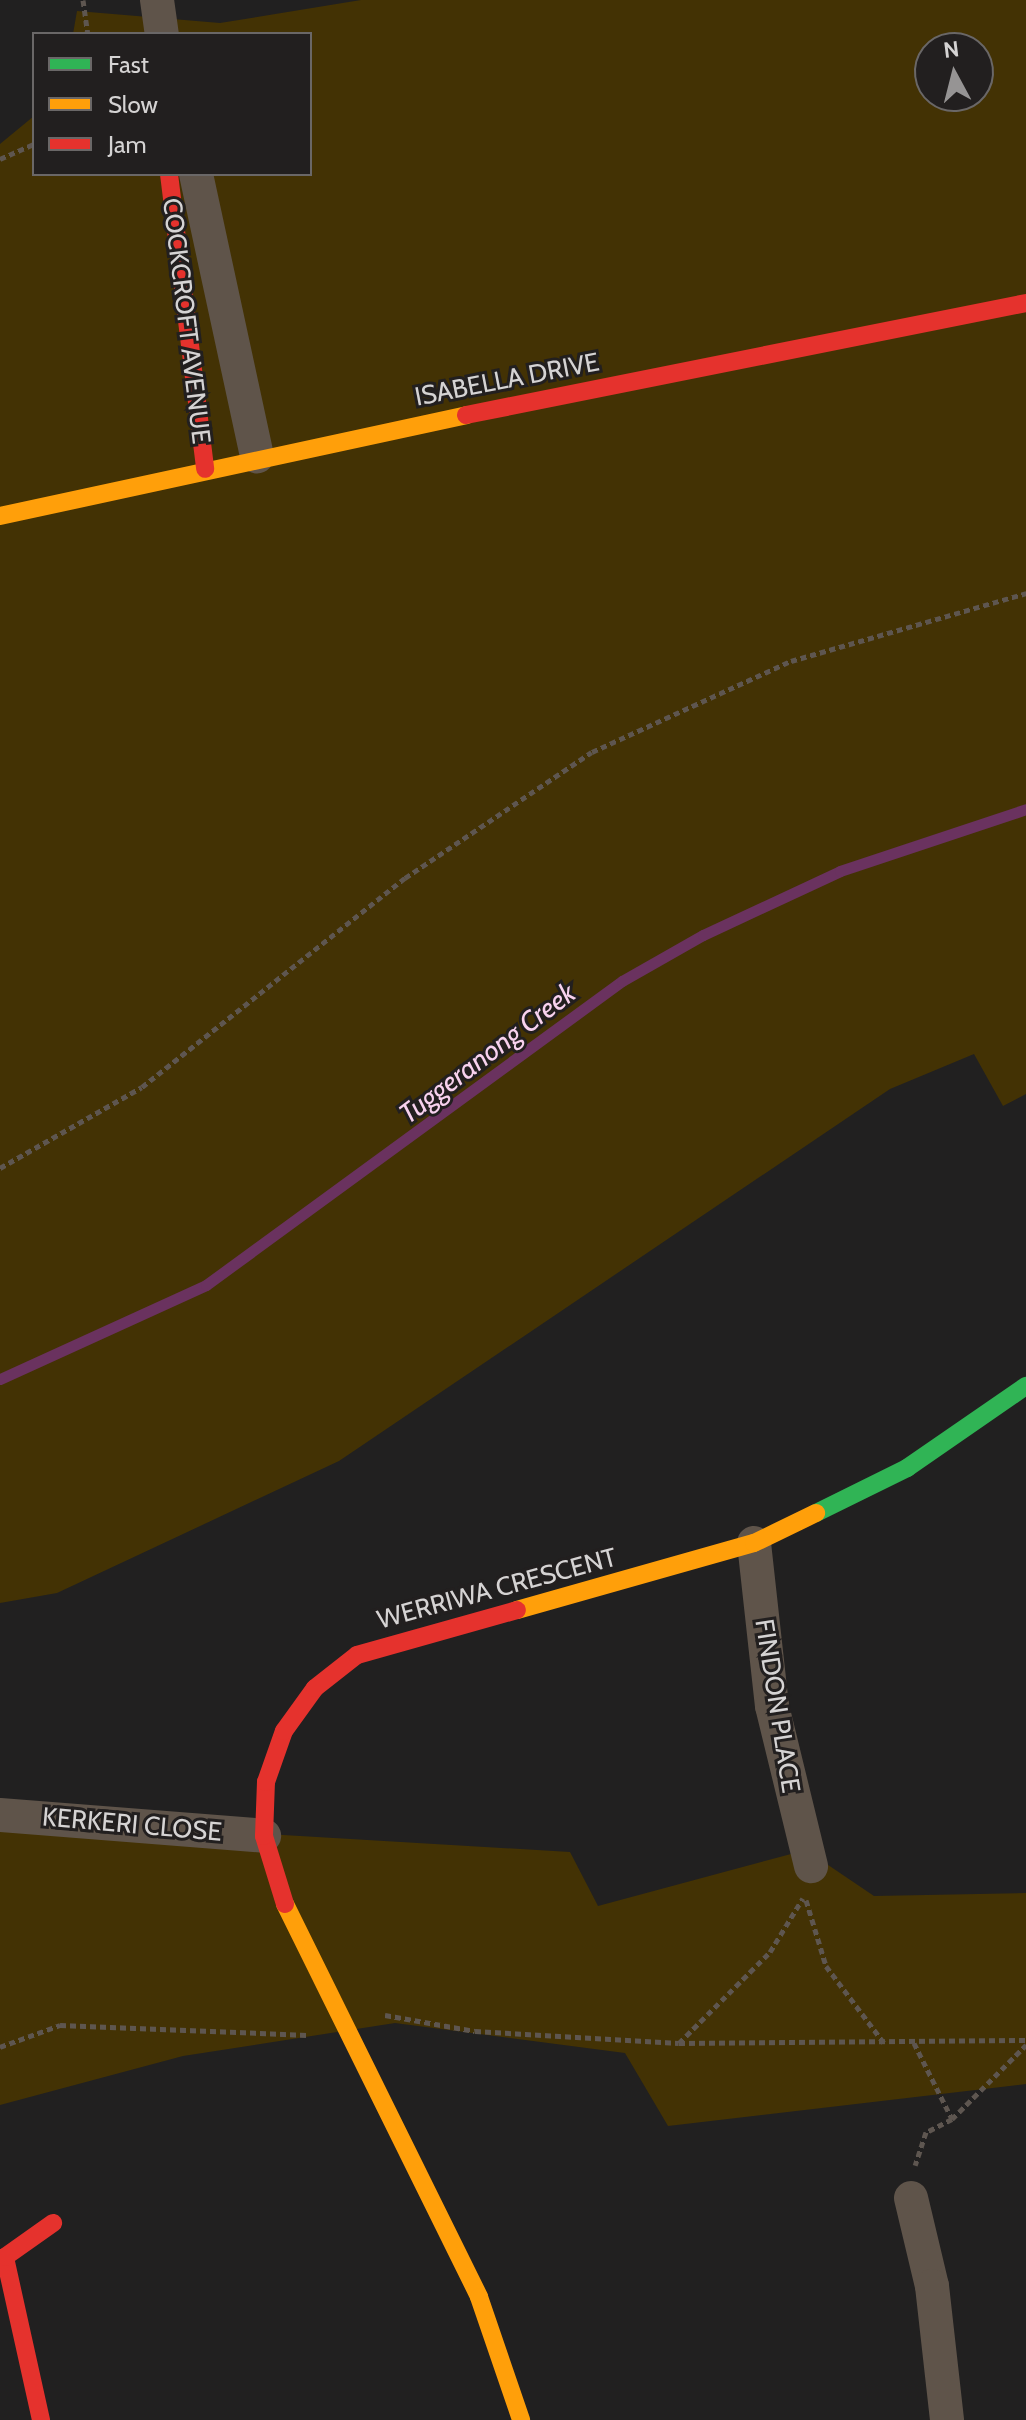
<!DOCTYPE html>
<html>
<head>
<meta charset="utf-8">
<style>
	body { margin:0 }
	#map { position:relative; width:1026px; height:2420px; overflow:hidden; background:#212020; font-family:Cabin,sans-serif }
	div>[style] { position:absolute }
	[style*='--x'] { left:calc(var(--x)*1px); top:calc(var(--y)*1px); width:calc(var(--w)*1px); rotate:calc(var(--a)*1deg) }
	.green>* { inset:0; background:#433204 }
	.stream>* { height:11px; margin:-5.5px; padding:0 5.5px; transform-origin:5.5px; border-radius:5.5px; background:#6a325f }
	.path>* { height:5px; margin-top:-2.5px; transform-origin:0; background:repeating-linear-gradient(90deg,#5e5650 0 6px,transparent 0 10px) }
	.street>* { height:34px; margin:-17px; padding:0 17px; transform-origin:17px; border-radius:17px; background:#5f544a }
	.fast>* { height:18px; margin:-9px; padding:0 9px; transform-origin:9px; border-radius:9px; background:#30b455 }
	.slow>* { height:18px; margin:-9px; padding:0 9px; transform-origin:9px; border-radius:9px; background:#ff9f0a }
	.jam>* { height:18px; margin:-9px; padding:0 9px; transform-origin:9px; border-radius:9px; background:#e5322d }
	span { translate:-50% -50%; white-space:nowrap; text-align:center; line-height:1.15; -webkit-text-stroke:6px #221f1f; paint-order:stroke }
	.street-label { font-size:26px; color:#d5d3d3 }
	.water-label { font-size:28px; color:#f8d2ee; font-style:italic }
	.legend { position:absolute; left:32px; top:32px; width:280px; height:144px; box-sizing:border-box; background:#221f1f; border:2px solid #6a6767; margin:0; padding:10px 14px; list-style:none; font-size:24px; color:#d5d3d3 }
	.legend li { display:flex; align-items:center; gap:16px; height:40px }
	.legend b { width:40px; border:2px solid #6a6767 }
	.north { position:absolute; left:914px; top:32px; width:80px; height:80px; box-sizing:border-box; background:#221f1f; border:2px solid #6a6767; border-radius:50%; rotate:353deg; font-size:22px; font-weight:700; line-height:32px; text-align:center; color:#d5d3d3 }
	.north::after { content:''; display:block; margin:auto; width:28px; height:36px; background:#969494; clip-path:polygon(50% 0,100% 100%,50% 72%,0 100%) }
</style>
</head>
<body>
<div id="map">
	<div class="green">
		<div style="clip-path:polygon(evenodd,361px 0,1026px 0,1026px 1094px,1003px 1106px,974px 1054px,890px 1089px,339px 1461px,57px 1593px,0 1603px,0 144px,34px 116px,34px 174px,310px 174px,310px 34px,73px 34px,77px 11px,220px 23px,361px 0,930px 48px,978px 48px,978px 96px,930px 96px,930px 48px)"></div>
		<div style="clip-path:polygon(0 1818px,570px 1852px,598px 1906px,806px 1850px,874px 1896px,1026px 1893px,1026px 2084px,668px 2126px,625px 2053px,395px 2023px,183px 2056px,0 2105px)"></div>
	</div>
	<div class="stream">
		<div style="--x:0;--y:1379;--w:226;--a:-24.5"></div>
		<div style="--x:206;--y:1285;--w:515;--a:-36.16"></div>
		<div style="--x:622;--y:981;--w:93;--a:-29.6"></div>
		<div style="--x:703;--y:935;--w:151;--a:-25"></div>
		<div style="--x:840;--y:871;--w:196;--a:-18.4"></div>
	</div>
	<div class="path">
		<div style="--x:83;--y:0;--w:34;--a:82"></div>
		<div style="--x:0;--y:159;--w:37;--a:-24"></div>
		<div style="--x:0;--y:1168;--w:163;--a:-29.7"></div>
		<div style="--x:142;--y:1087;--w:336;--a:-38.5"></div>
		<div style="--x:405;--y:878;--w:225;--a:-34"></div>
		<div style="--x:592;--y:752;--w:219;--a:-24.6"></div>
		<div style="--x:791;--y:661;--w:245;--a:-16.1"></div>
		<div style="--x:806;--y:1900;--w:69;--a:73.1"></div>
		<div style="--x:826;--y:1966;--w:96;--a:53"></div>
		<div style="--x:385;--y:2015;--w:91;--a:10.1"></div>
		<div style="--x:475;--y:2031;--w:204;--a:3.4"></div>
		<div style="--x:679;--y:2043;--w:347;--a:-0.5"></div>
		<div style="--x:679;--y:2043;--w:129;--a:-45"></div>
		<div style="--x:770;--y:1952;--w:63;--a:-58.6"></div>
		<div style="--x:914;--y:2043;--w:85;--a:63.4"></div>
		<div style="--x:952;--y:2119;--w:29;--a:153"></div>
		<div style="--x:926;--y:2132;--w:35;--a:108"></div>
		<div style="--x:0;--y:2047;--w:64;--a:-20.1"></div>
		<div style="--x:60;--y:2025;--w:247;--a:2.3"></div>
		<div style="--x:952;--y:2119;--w:105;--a:-45"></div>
	</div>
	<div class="street">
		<div style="--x:157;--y:0;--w:34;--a:82"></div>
		<div style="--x:196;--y:174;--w:289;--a:77.8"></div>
		<div style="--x:754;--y:1543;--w:164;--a:83.7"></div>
		<div style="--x:772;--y:1706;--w:165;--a:76.3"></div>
		<div style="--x:0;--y:1815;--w:265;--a:4.5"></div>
		<div style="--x:911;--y:2198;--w:90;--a:76.6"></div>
		<div style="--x:932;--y:2286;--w:135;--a:83.6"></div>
	</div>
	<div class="fast">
		<div style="--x:816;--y:1513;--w:102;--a:-26.3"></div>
		<div style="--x:907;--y:1468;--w:145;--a:-34.6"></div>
	</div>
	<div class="slow">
		<div style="--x:0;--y:516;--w:477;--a:-12.2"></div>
		<div style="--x:517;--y:1610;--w:246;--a:-15.8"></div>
		<div style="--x:754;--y:1543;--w:69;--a:-25.8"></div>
		<div style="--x:285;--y:1904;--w:438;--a:63.7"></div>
		<div style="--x:479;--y:2297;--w:130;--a:71.1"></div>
	</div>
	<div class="jam">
		<div style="--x:169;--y:174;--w:297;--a:83"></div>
		<div style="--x:466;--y:415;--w:571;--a:-11.31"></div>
		<div style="--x:285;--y:1904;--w:71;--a:-107.2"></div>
		<div style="--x:264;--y:1836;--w:54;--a:-87.9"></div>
		<div style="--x:266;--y:1782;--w:54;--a:-70.6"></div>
		<div style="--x:284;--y:1731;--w:53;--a:-54.2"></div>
		<div style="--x:315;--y:1688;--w:53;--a:-38.2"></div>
		<div style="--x:357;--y:1655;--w:166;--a:-15.7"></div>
		<div style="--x:41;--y:2420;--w:167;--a:-102.5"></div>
		<div style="--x:5;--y:2257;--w:59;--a:-35.3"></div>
	</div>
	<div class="street-label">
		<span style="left:186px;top:321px;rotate:83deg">COCKCROFT AVENUE</span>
		<span style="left:507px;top:380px;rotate:-11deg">ISABELLA DRIVE</span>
		<span style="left:497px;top:1589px;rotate:-15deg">WERRIWA CRESCENT</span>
		<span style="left:777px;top:1706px;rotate:81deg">FINDON PLACE</span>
		<span style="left:132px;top:1825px;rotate:5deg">KERKERI CLOSE</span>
	</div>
	<div class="water-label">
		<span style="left:487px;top:1053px;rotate:-37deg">Tuggeranong Creek</span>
	</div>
	<ul class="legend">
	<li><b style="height:10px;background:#30b455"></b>Fast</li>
	<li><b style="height:10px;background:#ff9f0a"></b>Slow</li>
	<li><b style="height:10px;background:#e5322d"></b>Jam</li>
	</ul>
	<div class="north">N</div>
</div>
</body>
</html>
